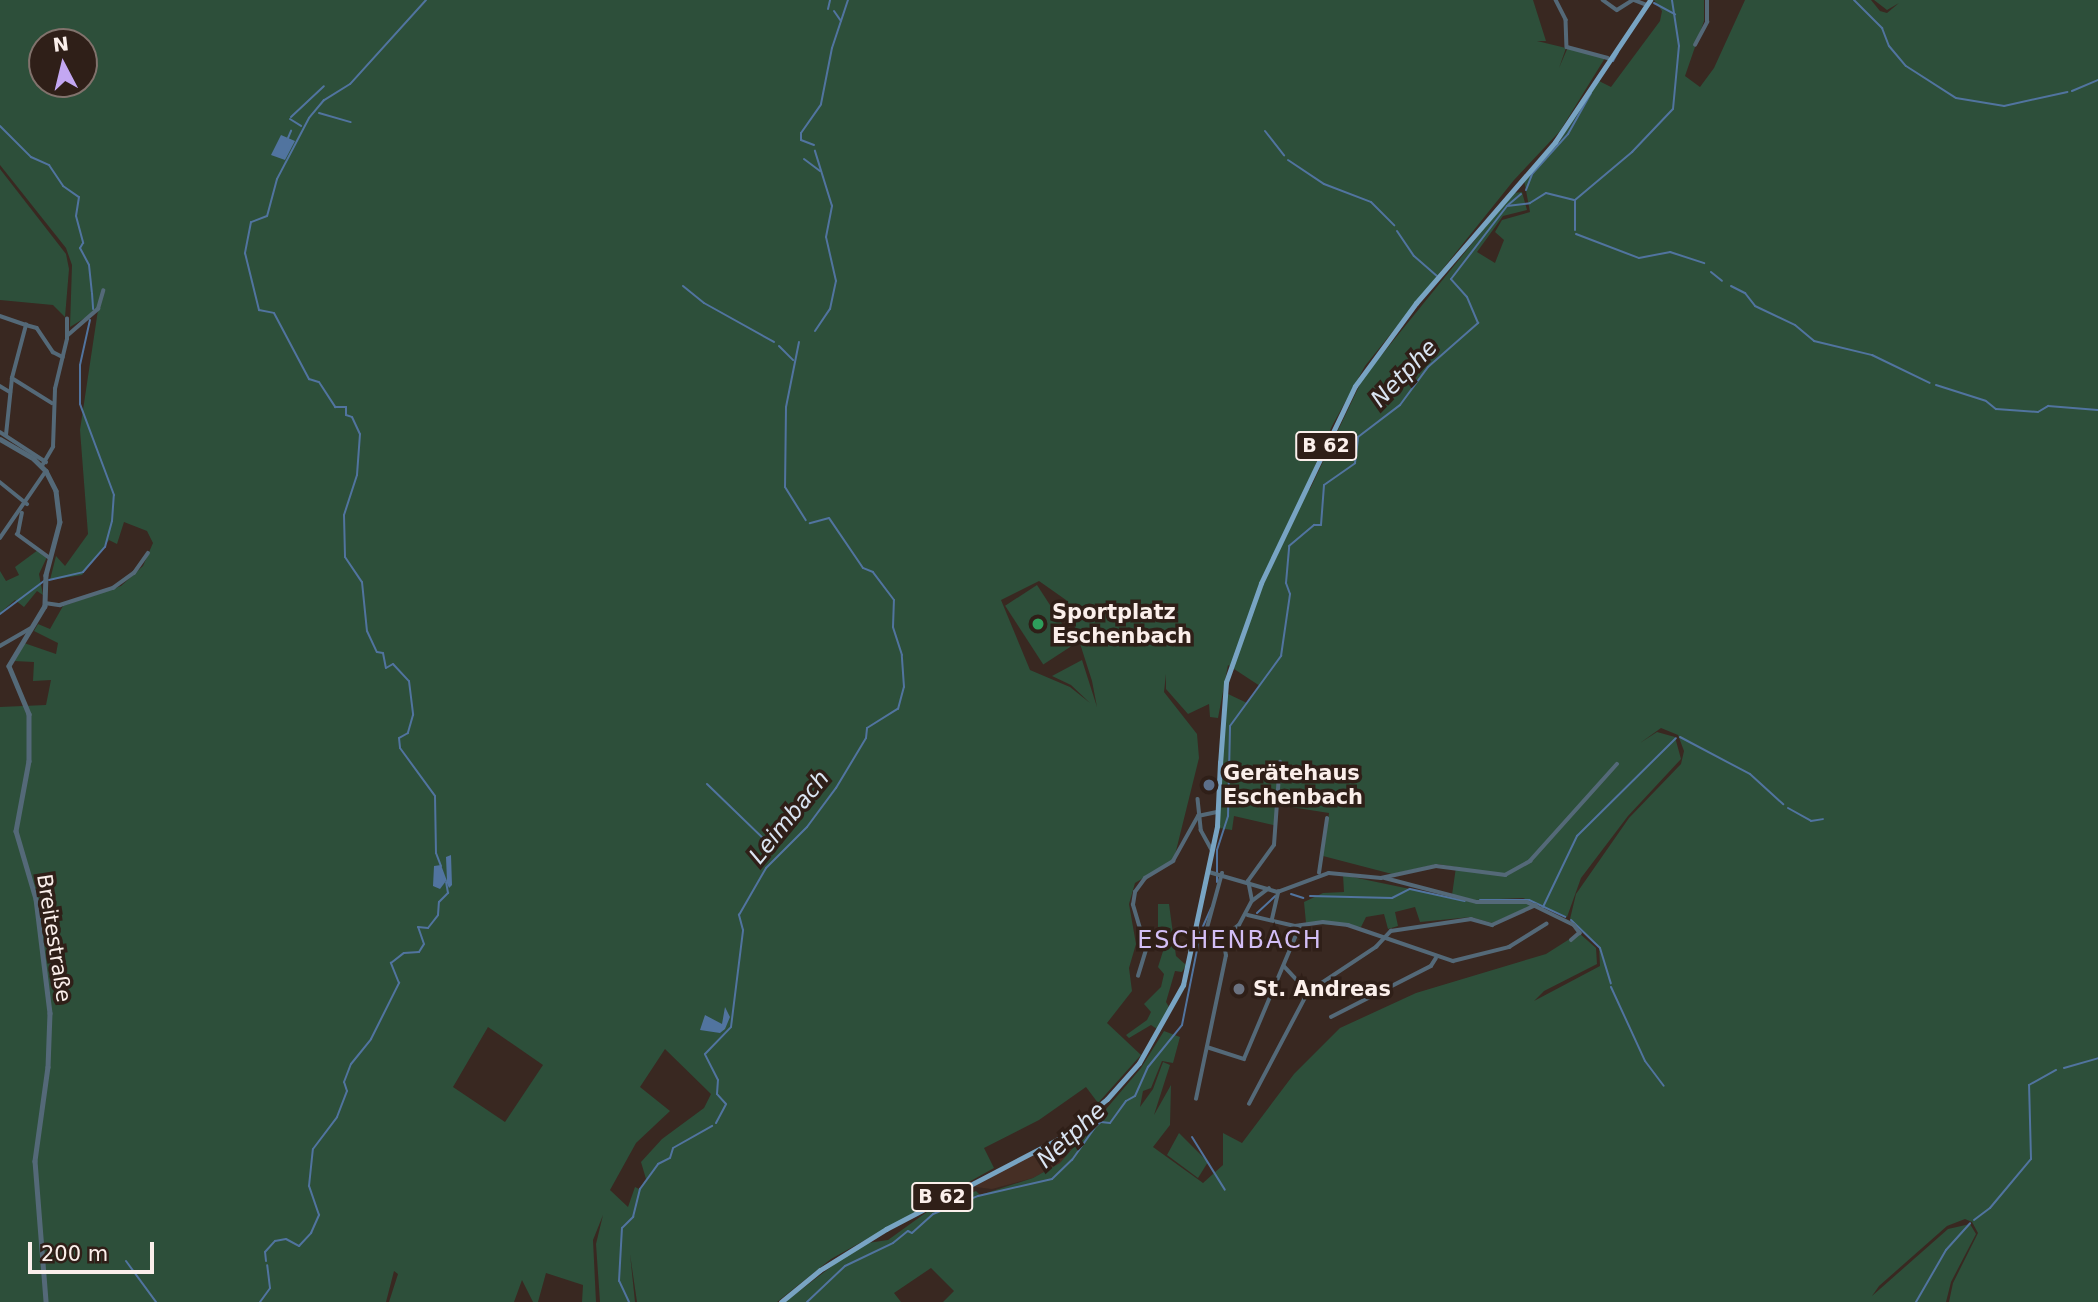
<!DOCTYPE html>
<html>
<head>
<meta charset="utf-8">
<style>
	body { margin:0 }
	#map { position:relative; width:2098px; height:1302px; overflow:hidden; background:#392821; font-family:"DejaVu Sans",sans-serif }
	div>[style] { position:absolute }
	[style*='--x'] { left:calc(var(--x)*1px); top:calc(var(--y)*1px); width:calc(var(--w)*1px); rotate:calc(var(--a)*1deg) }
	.built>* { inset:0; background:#462f25 }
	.green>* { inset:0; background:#2d4f3a; transform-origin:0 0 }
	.water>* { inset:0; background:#51749f }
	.stream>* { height:2px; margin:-1px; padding:0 1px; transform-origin:1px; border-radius:1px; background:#51749f }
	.minor>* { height:3.5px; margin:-1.75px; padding:0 1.75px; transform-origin:1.75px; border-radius:1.75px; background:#546978 }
	.tertiary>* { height:4.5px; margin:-2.25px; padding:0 2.25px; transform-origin:2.25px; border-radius:2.25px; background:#546978 }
	.primary>* { height:5px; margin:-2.5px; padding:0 2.5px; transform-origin:2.5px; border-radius:2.5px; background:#78a4c3 }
	.dots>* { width:19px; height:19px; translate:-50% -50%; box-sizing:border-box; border:4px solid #2f1f18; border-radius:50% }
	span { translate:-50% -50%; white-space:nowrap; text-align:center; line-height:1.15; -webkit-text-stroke:7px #2f1f18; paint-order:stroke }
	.shield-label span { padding:2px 5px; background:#2f1f18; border:2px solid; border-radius:5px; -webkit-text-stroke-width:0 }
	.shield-label { font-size:19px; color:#fbefeb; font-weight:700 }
	.poi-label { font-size:21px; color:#fbefeb; font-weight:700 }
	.left { translate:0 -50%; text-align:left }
	.street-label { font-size:21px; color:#fbefeb }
	.water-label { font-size:23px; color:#dae5f3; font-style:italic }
	.quarter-label { font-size:24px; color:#d3bef6; letter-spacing:2px }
	.north { position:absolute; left:28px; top:28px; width:70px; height:70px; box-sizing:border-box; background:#2f1f18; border:2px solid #81726c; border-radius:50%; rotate:353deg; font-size:19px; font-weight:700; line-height:28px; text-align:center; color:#fbefeb }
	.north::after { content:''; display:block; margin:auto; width:24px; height:32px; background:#c3a7f2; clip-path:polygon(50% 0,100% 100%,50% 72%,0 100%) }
	.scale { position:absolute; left:28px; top:1242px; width:126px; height:32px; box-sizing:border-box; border:4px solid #fbefeb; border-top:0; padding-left:9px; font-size:21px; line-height:24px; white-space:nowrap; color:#fbefeb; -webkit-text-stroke:5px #2f1f18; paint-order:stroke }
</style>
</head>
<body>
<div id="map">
	<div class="built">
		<div style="clip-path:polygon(1076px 1127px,1083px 1133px,1061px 1163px,1033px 1178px,992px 1189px,967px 1186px,1031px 1156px)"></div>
	</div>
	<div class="green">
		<div style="clip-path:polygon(evenodd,0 0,1533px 0,1546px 41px,1537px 41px,1566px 48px,1559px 68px,1568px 47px,1605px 58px,1560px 131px,1514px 180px,1365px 366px,1332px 426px,1305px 489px,1310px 489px,1363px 378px,1513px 193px,1522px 192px,1527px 210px,1503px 216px,1477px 252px,1495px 263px,1504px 240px,1495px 232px,1502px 220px,1530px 212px,1524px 180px,1559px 142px,1597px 80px,1611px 87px,1660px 21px,1662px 11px,1654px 0,1704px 0,1704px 21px,1685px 76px,1700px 87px,1714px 68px,1745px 0,1871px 0,1880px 11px,1887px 13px,1899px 3px,1887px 10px,1874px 0,2098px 0,2098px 1302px,1949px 1302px,1953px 1283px,1978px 1233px,1972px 1222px,1965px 1219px,1947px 1226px,1879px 1286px,1872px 1296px,1948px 1229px,1970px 1224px,1976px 1234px,1951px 1282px,1946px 1302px,943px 1302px,954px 1291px,931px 1268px,894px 1293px,901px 1302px,785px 1302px,840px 1260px,868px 1243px,888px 1240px,931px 1209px,976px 1191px,980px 1195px,1033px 1178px,1060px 1163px,1141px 1068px,1164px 1031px,1180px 1037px,1173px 1063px,1162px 1061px,1151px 1088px,1143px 1091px,1140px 1107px,1153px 1089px,1163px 1062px,1170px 1065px,1154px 1115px,1171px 1085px,1170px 1125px,1153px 1147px,1203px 1183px,1223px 1165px,1223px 1133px,1242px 1143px,1294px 1074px,1340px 1028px,1416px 993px,1546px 954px,1579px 933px,1596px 948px,1597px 964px,1544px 991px,1534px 1001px,1600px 966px,1599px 946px,1570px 919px,1576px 894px,1629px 818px,1681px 764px,1684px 751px,1678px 735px,1661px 728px,1640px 743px,1657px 732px,1675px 737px,1681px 759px,1628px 816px,1581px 878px,1567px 917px,1523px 898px,1475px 900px,1452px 895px,1456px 867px,1437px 864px,1392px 874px,1323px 856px,1329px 813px,1278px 805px,1277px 826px,1234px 816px,1232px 830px,1219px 828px,1226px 693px,1247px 703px,1260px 686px,1228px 665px,1218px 718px,1210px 717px,1209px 704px,1188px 714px,1166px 689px,1166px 674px,1164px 692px,1197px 734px,1199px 758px,1174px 859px,1135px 883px,1129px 904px,1136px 944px,1129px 968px,1132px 991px,1107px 1023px,1141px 1055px,1098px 1103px,1086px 1087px,1039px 1120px,984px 1148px,994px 1168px,831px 1259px,777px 1302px,637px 1302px,630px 1254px,635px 1302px,600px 1302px,596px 1244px,603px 1215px,593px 1240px,596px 1302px,582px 1302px,583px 1285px,546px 1273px,538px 1302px,533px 1302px,522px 1280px,514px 1302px,389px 1302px,398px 1274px,394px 1271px,386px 1302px,0 1302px,0 707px,46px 705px,51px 680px,33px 681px,34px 662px,14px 661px,24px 643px,56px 654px,58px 643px,34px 631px,38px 624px,50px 629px,63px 606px,121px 586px,143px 566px,153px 543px,147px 531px,124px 522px,117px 544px,109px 540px,82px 575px,50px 580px,56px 556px,65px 566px,88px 534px,80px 430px,98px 310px,70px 327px,72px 265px,66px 248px,0 165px,0 0,42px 42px,84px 42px,84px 84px,42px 84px,42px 42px,0 0,1039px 581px,1066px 600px,1092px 681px,1097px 707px,1082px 660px,1052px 676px,1071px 685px,1090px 703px,1070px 687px,1030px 670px,1001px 600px,1039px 581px,0 0,488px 1027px,543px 1065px,505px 1122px,453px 1087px,488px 1027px,0 0,665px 1049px,711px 1094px,704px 1108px,662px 1139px,641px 1162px,646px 1179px,639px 1189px,635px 1187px,628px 1207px,610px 1190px,636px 1143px,670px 1111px,640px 1087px,665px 1049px)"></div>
		<div style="clip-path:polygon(0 169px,66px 254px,69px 269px,65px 317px,53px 305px,0 300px)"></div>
		<div style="clip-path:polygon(38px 550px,47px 557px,39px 574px,43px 595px,37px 591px,24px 607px,15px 600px,0 613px,0 571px,6px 581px,19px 575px,15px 567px)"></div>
		<div style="left:1037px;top:585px;width:70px;height:38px;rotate:57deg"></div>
		<div style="clip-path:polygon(1343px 875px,1477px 903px,1519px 900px,1533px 905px,1492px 923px,1471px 917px,1420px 922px,1415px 907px,1395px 912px,1398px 926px,1388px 929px,1384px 914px,1366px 917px,1361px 927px,1306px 923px,1304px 902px,1323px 893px,1344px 892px)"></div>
		<div style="clip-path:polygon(1158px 904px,1169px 904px,1176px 956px,1186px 965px,1182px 972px,1175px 971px,1166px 1002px,1169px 1007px,1157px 1029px,1151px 1025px,1129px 1038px,1126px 1035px,1147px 1020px,1151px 1012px,1144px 1004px,1161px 987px,1164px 974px,1158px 967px,1164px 948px,1158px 936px)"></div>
		<div style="clip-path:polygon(1179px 1133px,1208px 1162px,1198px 1178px,1167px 1155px)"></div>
	</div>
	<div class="water">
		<div style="clip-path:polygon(281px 135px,295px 141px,285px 160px,271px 155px)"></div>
		<div style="clip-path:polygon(451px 855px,452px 885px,449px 888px,446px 881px,440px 889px,433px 886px,434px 866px,441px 865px,447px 881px,446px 857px)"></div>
		<div style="clip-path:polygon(725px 1007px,730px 1017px,725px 1029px,720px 1033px,700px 1030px,705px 1015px,722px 1024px)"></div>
	</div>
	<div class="stream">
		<div style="--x:426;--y:0;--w:113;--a:132.1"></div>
		<div style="--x:350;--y:84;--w:31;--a:148"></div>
		<div style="--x:324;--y:100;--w:23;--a:130"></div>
		<div style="--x:309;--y:118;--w:69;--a:117.7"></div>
		<div style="--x:277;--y:179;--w:38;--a:105"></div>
		<div style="--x:267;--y:216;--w:17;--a:159"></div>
		<div style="--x:251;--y:222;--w:32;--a:101"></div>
		<div style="--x:245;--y:253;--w:59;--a:76.2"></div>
		<div style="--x:259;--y:310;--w:15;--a:11"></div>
		<div style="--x:274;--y:313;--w:75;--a:62.1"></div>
		<div style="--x:309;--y:379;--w:10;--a:17"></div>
		<div style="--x:319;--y:382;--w:30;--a:57"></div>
		<div style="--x:335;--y:407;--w:11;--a:0"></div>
		<div style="--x:346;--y:407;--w:8;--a:90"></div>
		<div style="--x:346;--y:415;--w:6;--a:18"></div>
		<div style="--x:352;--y:417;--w:19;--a:65"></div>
		<div style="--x:360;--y:434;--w:41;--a:94.2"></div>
		<div style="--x:357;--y:475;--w:42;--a:108"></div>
		<div style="--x:344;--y:515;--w:42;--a:88.6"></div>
		<div style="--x:345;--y:557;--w:30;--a:56"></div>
		<div style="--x:362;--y:582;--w:49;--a:84.2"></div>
		<div style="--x:367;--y:631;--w:23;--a:65"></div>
		<div style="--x:377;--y:652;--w:6;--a:9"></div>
		<div style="--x:383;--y:653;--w:15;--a:79"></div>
		<div style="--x:386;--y:668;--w:8;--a:-30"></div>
		<div style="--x:393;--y:664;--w:23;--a:47"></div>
		<div style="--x:409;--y:681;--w:34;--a:83"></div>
		<div style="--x:413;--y:715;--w:19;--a:106"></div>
		<div style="--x:408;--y:733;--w:10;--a:151"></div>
		<div style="--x:399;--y:738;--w:10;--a:84"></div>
		<div style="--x:400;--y:748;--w:59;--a:53.9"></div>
		<div style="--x:435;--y:796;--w:57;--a:89"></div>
		<div style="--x:436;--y:853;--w:14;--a:69"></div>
		<div style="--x:1854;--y:0;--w:40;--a:45"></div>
		<div style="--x:1882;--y:28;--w:19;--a:69"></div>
		<div style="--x:1889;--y:46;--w:26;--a:50"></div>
		<div style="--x:1906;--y:66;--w:59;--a:32.6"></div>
		<div style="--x:1956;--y:98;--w:49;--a:9.5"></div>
		<div style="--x:2004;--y:106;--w:65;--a:-12.5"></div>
		<div style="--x:1654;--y:3;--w:24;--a:28"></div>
		<div style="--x:828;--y:9;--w:9;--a:-77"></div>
		<div style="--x:834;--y:11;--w:12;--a:55"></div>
		<div style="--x:1613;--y:61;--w:10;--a:-61"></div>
		<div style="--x:2072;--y:91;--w:28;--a:-23"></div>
		<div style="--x:319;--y:113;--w:33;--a:16"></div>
		<div style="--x:291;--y:117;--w:45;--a:-43.2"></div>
		<div style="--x:290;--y:119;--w:13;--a:32"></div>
		<div style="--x:0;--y:126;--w:44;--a:45"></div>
		<div style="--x:31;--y:157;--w:20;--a:24"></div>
		<div style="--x:49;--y:165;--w:25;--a:56"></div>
		<div style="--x:63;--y:186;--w:19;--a:35"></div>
		<div style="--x:79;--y:197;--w:19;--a:99"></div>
		<div style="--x:76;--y:216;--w:28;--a:75"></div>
		<div style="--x:83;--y:243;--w:6;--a:121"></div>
		<div style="--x:80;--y:248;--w:19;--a:62"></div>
		<div style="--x:89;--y:265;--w:27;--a:84"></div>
		<div style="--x:1265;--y:131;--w:31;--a:52"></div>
		<div style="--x:288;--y:138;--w:8;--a:-67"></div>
		<div style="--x:814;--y:145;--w:14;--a:-159"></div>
		<div style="--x:801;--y:140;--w:7;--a:-90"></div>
		<div style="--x:801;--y:133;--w:35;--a:-55"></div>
		<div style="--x:821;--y:104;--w:57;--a:-78.9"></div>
		<div style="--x:832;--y:48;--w:51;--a:-71.6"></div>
		<div style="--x:804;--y:159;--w:20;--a:37"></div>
		<div style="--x:1288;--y:160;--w:43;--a:33.7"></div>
		<div style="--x:1324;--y:184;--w:50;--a:21"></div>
		<div style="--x:1371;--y:202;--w:33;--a:45"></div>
		<div style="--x:1526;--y:190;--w:17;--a:-69"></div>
		<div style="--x:1532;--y:174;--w:54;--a:-48"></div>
		<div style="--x:1568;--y:134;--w:47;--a:-60.7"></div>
		<div style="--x:1575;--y:200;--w:30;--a:90"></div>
		<div style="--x:1508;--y:205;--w:17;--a:-40"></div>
		<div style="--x:1397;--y:231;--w:30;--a:56"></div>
		<div style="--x:1414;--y:256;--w:30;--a:41"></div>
		<div style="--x:1576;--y:234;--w:67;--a:20.9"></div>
		<div style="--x:1639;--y:258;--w:32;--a:-11"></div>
		<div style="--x:1670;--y:252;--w:36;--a:18"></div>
		<div style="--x:1711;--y:272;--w:14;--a:39"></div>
		<div style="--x:683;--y:286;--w:27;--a:39"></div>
		<div style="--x:704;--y:303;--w:80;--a:29.1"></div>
		<div style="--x:1731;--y:286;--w:16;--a:27"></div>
		<div style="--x:1745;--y:293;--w:16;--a:52"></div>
		<div style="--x:1755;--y:306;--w:44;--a:25.4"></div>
		<div style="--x:1795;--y:325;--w:25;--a:40"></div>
		<div style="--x:1814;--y:341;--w:60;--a:13.6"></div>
		<div style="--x:1872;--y:355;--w:64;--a:25.8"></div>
		<div style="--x:92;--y:293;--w:16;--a:86"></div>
		<div style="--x:815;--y:331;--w:27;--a:-56"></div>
		<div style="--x:830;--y:309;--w:29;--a:-78"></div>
		<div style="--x:836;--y:281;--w:45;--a:-102.8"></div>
		<div style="--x:826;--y:237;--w:32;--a:-79"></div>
		<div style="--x:832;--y:206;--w:58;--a:-107.2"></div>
		<div style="--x:799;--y:342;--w:66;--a:101.3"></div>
		<div style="--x:786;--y:407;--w:80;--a:90.7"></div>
		<div style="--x:785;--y:487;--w:39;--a:58"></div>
		<div style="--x:779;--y:346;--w:20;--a:45"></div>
		<div style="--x:1936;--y:385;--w:52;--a:17.7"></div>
		<div style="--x:1986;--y:401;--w:13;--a:39"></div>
		<div style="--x:1996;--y:409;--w:42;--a:4.1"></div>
		<div style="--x:2038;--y:412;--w:12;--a:-31"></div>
		<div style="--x:2048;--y:406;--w:50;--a:4.6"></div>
		<div style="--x:49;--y:580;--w:35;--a:-13"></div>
		<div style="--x:83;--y:572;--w:33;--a:-49"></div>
		<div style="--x:105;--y:547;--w:27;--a:-75"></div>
		<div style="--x:112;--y:521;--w:26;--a:-86"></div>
		<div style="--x:114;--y:495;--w:97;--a:-110.5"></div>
		<div style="--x:80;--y:404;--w:39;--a:-90"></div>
		<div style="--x:80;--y:365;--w:46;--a:-77.5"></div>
		<div style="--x:0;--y:614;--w:55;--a:-36.9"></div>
		<div style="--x:1680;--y:737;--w:79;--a:27.9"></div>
		<div style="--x:1750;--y:774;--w:45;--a:42.3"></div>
		<div style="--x:707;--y:784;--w:83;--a:44"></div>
		<div style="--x:1788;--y:808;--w:26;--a:29"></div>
		<div style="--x:1811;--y:821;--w:12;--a:-9"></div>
		<div style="--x:1217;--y:882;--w:32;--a:-90"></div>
		<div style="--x:1217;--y:850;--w:36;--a:-72"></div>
		<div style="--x:1228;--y:816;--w:90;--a:-88.7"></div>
		<div style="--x:1230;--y:726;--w:87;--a:-53.9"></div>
		<div style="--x:1281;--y:656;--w:63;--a:-81.7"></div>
		<div style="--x:1290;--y:594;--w:12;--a:-110"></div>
		<div style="--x:1286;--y:583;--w:37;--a:-85"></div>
		<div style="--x:1289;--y:546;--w:33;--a:-40"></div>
		<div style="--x:1314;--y:525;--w:7;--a:0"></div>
		<div style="--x:1321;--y:525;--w:40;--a:-85.7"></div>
		<div style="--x:1324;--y:485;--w:38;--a:-35"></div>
		<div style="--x:1355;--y:463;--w:26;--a:-83"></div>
		<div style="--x:1358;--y:437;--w:53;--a:-37.3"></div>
		<div style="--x:1400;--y:405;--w:47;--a:-53.6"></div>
		<div style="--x:1428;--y:367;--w:67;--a:-41.3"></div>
		<div style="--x:1478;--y:323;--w:28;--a:-113"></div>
		<div style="--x:1467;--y:297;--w:24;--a:-132"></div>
		<div style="--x:1451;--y:279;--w:92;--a:-52.5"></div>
		<div style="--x:1507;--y:206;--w:23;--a:-7"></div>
		<div style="--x:1530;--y:203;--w:19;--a:-32"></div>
		<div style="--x:1546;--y:193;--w:30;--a:14"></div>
		<div style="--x:1575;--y:200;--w:75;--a:-40.1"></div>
		<div style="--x:1632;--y:152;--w:59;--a:-46.4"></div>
		<div style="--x:1673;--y:109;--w:63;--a:-84.6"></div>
		<div style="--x:1679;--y:46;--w:47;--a:-98.7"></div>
		<div style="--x:1291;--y:894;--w:13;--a:18"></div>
		<div style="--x:1310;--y:896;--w:82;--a:1.4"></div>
		<div style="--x:1392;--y:898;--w:20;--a:-27"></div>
		<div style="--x:1410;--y:889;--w:56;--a:12.3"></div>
		<div style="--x:1480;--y:900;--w:49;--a:0"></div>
		<div style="--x:1529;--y:900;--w:40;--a:25"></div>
		<div style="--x:1543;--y:907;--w:79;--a:-64.4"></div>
		<div style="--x:1577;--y:836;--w:139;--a:-44.7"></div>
		<div style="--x:1257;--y:913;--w:25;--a:-43"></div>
		<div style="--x:1571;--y:920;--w:40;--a:44"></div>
		<div style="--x:1600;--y:948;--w:37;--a:73"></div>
		<div style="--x:1200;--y:933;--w:27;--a:-66"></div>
		<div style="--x:1611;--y:987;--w:81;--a:65.3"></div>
		<div style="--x:1645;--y:1061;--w:31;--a:53"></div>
		<div style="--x:2064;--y:1068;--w:35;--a:-16"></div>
		<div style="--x:716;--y:1123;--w:21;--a:-62"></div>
		<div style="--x:726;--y:1104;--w:13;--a:-132"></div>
		<div style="--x:717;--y:1094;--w:14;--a:-86"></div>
		<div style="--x:718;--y:1080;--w:29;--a:-117"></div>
		<div style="--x:705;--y:1054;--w:37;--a:-46"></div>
		<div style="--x:731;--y:1027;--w:98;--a:-82.9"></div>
		<div style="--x:743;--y:930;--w:16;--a:-105"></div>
		<div style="--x:739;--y:915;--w:54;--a:-60.1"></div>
		<div style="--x:766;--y:868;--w:58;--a:-45"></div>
		<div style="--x:807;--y:827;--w:49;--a:-53.4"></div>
		<div style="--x:836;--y:788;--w:58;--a:-59"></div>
		<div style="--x:866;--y:738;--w:10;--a:-84"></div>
		<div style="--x:867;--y:728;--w:36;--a:-32"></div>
		<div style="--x:898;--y:709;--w:23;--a:-75"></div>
		<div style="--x:904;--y:687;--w:32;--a:-94"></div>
		<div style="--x:902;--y:655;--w:29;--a:-108"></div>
		<div style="--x:893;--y:627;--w:27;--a:-88"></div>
		<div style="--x:894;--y:600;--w:35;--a:-127"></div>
		<div style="--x:873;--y:572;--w:11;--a:-158"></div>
		<div style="--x:863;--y:568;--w:60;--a:-124.2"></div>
		<div style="--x:829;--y:518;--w:20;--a:165"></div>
		<div style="--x:1192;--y:1137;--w:62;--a:58.1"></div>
		<div style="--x:1974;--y:1220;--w:20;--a:-37"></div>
		<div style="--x:1990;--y:1208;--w:64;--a:-50.1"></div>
		<div style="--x:2031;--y:1159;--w:74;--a:-91.5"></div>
		<div style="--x:2029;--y:1085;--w:31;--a:-29"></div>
		<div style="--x:126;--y:1261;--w:51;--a:53.8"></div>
		<div style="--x:266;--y:1261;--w:9;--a:-96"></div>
		<div style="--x:265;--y:1252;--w:15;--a:-48"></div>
		<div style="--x:275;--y:1241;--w:11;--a:-10"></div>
		<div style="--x:286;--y:1239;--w:15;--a:28"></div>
		<div style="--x:299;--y:1246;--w:18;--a:-47"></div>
		<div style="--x:311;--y:1233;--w:20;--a:-66"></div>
		<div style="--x:319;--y:1215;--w:31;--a:-109"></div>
		<div style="--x:309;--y:1186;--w:37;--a:-84"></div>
		<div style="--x:313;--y:1149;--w:40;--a:-53"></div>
		<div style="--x:337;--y:1117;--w:28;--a:-69"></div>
		<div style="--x:347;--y:1091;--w:9;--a:-108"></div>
		<div style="--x:344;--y:1082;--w:19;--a:-69"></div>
		<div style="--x:351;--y:1064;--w:32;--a:-51"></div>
		<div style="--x:371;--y:1039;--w:63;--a:-63.4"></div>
		<div style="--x:399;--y:983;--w:22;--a:-112"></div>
		<div style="--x:391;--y:963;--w:16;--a:-38"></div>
		<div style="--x:404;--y:953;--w:15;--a:-4"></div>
		<div style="--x:419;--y:952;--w:9;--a:-58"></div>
		<div style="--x:424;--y:944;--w:18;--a:-109"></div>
		<div style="--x:418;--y:927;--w:10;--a:6"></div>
		<div style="--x:428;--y:928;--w:16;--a:-52"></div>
		<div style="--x:438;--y:915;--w:13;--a:-86"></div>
		<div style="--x:439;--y:902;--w:13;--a:-45"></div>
		<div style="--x:448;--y:893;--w:11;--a:-100"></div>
		<div style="--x:260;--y:1302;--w:17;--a:-54"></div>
		<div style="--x:270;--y:1288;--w:23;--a:-97"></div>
		<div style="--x:629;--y:1302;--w:23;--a:-115"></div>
		<div style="--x:619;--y:1281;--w:53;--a:-86.8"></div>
		<div style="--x:622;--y:1228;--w:16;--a:-45"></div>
		<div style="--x:633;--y:1217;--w:29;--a:-76"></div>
		<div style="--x:640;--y:1189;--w:31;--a:-54"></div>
		<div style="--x:658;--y:1164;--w:13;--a:-27"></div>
		<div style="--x:670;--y:1158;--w:10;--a:-73"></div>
		<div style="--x:673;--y:1148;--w:45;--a:-29.4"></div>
		<div style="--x:807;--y:1302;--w:52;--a:-43.5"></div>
		<div style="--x:845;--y:1266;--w:53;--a:-25.6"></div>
		<div style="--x:893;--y:1243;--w:19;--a:-39"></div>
		<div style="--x:908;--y:1231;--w:4;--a:27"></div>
		<div style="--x:912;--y:1233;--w:28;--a:-42"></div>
		<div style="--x:933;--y:1214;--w:48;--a:-21.8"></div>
		<div style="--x:978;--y:1196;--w:76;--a:-12.9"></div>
		<div style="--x:1052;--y:1179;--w:28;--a:-44"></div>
		<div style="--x:1072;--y:1160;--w:39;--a:-55"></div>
		<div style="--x:1094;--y:1128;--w:9;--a:-41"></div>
		<div style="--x:1101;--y:1122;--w:9;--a:6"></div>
		<div style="--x:1110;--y:1123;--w:27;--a:-54"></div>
		<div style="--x:1126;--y:1101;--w:10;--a:-29"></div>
		<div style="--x:1135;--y:1096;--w:32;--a:-66"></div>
		<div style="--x:1148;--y:1067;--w:54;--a:-51"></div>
		<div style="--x:1182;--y:1025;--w:82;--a:-78.7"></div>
		<div style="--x:1916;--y:1302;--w:60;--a:-60"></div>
		<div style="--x:1946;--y:1250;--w:36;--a:-48"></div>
	</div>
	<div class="minor">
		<div style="--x:1556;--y:0;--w:22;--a:63"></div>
		<div style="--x:1566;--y:20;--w:27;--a:88"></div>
		<div style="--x:1567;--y:47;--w:42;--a:15"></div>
		<div style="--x:1603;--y:0;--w:17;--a:36"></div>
		<div style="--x:1617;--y:10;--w:19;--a:-32"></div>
		<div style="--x:1634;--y:0;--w:14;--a:21"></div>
		<div style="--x:1695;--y:45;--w:26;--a:-62"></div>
		<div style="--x:1707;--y:22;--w:22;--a:-90"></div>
		<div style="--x:0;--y:316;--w:28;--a:19"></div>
		<div style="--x:68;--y:335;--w:40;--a:-41"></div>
		<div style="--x:98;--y:309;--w:19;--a:-74"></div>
		<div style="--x:12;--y:378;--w:47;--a:32"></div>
		<div style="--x:0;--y:386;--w:12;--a:31"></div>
		<div style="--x:0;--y:432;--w:55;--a:33.1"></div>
		<div style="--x:6;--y:435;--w:57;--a:-84"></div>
		<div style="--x:12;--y:378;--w:55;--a:-75.2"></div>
		<div style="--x:26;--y:325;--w:11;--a:15"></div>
		<div style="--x:37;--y:328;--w:29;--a:56"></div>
		<div style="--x:53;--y:352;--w:11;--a:27"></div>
		<div style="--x:42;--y:466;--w:22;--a:-60"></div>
		<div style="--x:53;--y:447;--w:58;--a:-88"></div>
		<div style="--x:55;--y:389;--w:51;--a:-76.5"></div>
		<div style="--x:67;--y:339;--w:20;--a:-90"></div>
		<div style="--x:0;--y:482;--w:35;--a:39"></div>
		<div style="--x:18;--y:533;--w:20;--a:-79"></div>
		<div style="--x:17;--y:534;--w:41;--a:36"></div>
		<div style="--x:0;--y:538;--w:81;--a:-55.5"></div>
		<div style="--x:45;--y:603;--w:15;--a:8"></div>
		<div style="--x:60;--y:605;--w:56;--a:-17.8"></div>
		<div style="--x:113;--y:588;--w:26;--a:-36"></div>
		<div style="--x:134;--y:573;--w:24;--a:-55"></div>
		<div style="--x:0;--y:646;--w:36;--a:-30"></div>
		<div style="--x:1198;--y:799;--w:31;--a:84"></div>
		<div style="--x:1201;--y:830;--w:23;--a:61"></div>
		<div style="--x:1209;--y:872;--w:72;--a:16.2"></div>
		<div style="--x:1278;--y:892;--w:54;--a:-20.4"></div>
		<div style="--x:1329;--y:873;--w:52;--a:5.5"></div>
		<div style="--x:1381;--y:878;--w:56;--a:-12.3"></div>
		<div style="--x:1436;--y:866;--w:70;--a:7.4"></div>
		<div style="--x:1505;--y:875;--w:29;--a:-29"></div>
		<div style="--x:1530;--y:861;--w:130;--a:-48.1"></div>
		<div style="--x:1319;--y:873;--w:55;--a:-81.6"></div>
		<div style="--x:1385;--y:878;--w:95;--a:14.6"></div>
		<div style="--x:1477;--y:902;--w:50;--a:0"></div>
		<div style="--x:1527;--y:902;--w:52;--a:26.1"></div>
		<div style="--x:1574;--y:925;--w:10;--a:53"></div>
		<div style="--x:1580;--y:933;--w:11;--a:139"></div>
		<div style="--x:1248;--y:881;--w:44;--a:-54.2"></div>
		<div style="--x:1274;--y:845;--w:83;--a:-85.9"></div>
		<div style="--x:1252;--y:901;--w:21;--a:-37"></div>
		<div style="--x:1248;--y:915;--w:48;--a:13.2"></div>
		<div style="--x:1295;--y:926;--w:28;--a:-8"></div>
		<div style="--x:1323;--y:922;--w:25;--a:7"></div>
		<div style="--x:1348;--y:925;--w:111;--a:18.9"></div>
		<div style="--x:1453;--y:961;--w:58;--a:-14"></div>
		<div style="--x:1509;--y:947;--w:44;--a:-31.9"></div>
		<div style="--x:1272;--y:919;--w:28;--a:-77"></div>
		<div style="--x:1194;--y:939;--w:29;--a:-4"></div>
		<div style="--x:1223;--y:937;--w:20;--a:-37"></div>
		<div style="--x:1239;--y:925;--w:27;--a:-62"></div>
		<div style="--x:1252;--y:901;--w:20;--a:-101"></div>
		<div style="--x:1204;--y:939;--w:68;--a:-74.7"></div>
		<div style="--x:1284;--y:966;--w:35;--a:47"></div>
		<div style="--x:1138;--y:976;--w:28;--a:-73"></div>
		<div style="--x:1146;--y:949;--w:46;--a:-106.5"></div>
		<div style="--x:1133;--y:905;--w:13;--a:-81"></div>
		<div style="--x:1135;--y:892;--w:17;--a:-54"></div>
		<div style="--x:1145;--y:878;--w:33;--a:-31"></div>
		<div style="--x:1173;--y:861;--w:51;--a:-60.9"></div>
		<div style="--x:1198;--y:816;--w:19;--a:-12"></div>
		<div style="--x:1331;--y:1017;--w:112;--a:-27"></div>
		<div style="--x:1431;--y:966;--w:9;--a:-58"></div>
		<div style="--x:1207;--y:1047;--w:39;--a:18"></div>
		<div style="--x:1244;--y:1059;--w:144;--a:-67.2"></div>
		<div style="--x:1196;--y:1099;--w:146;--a:-78.2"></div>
		<div style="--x:1226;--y:956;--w:19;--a:-99"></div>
		<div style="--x:1249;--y:1104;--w:127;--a:-62.2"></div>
		<div style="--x:1308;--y:992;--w:82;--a:-33.5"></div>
		<div style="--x:1376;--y:947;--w:22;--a:-47"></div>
		<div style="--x:1391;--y:931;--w:81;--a:-8.5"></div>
		<div style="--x:1471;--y:919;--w:22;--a:16"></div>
		<div style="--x:1492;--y:925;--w:48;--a:-24.4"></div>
	</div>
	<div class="tertiary">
		<div style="--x:0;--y:439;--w:39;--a:30"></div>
		<div style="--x:34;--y:459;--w:17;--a:45"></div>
		<div style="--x:46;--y:471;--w:22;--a:63"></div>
		<div style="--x:56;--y:491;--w:31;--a:83"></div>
		<div style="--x:60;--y:522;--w:55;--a:104.8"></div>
		<div style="--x:46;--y:575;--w:31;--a:92"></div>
		<div style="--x:45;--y:606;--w:70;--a:121"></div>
		<div style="--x:9;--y:666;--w:52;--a:67.4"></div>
		<div style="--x:29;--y:714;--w:47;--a:90"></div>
		<div style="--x:29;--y:761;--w:71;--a:100.5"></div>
		<div style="--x:16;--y:831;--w:71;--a:73.6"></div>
		<div style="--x:36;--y:899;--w:115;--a:83"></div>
		<div style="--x:50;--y:1013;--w:54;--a:92.1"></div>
		<div style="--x:48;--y:1067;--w:95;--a:97.9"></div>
		<div style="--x:35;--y:1161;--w:141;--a:85.5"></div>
	</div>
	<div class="primary">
		<div style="--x:1220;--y:764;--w:82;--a:-85.8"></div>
		<div style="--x:1226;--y:682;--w:105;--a:-70.5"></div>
		<div style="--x:1261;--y:583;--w:218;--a:-64.5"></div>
		<div style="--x:1355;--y:386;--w:103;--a:-53.7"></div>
		<div style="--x:1416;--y:303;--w:213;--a:-49.2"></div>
		<div style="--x:1555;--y:142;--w:171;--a:-56.2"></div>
		<div style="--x:781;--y:1302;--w:50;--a:-39.4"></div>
		<div style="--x:820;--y:1270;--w:78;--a:-31.8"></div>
		<div style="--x:886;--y:1229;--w:194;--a:-27.6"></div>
		<div style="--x:1058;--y:1139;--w:63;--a:-39.2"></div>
		<div style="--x:1107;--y:1099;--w:48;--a:-48.4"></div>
		<div style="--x:1139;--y:1063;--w:90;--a:-60.6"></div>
		<div style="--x:1183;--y:985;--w:163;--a:-77.9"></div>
		<div style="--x:1217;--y:826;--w:64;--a:-87.3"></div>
	</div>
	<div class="dots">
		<div style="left:1038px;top:624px;background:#2e9e5b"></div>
		<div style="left:1209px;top:785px;background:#5c6f8a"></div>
		<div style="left:1239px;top:989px;background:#6b7280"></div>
	</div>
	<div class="shield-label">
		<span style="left:1326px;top:446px">B 62</span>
		<span style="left:942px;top:1197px">B 62</span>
	</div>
	<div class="poi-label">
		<span class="left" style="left:1052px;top:624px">Sportplatz<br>Eschenbach</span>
		<span class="left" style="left:1223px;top:785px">Gerätehaus<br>Eschenbach</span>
		<span class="left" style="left:1253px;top:989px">St. Andreas</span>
	</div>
	<div class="street-label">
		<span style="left:54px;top:938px;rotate:81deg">Breitestraße</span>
	</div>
	<div class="water-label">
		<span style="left:1404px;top:373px;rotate:-46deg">Netphe</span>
		<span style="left:789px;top:817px;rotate:-51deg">Leimbach</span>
		<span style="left:1071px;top:1135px;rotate:-43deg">Netphe</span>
	</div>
	<div class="quarter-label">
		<span style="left:1230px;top:941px">ESCHENBACH</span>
	</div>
	<div class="north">N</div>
	<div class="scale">200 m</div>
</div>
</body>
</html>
